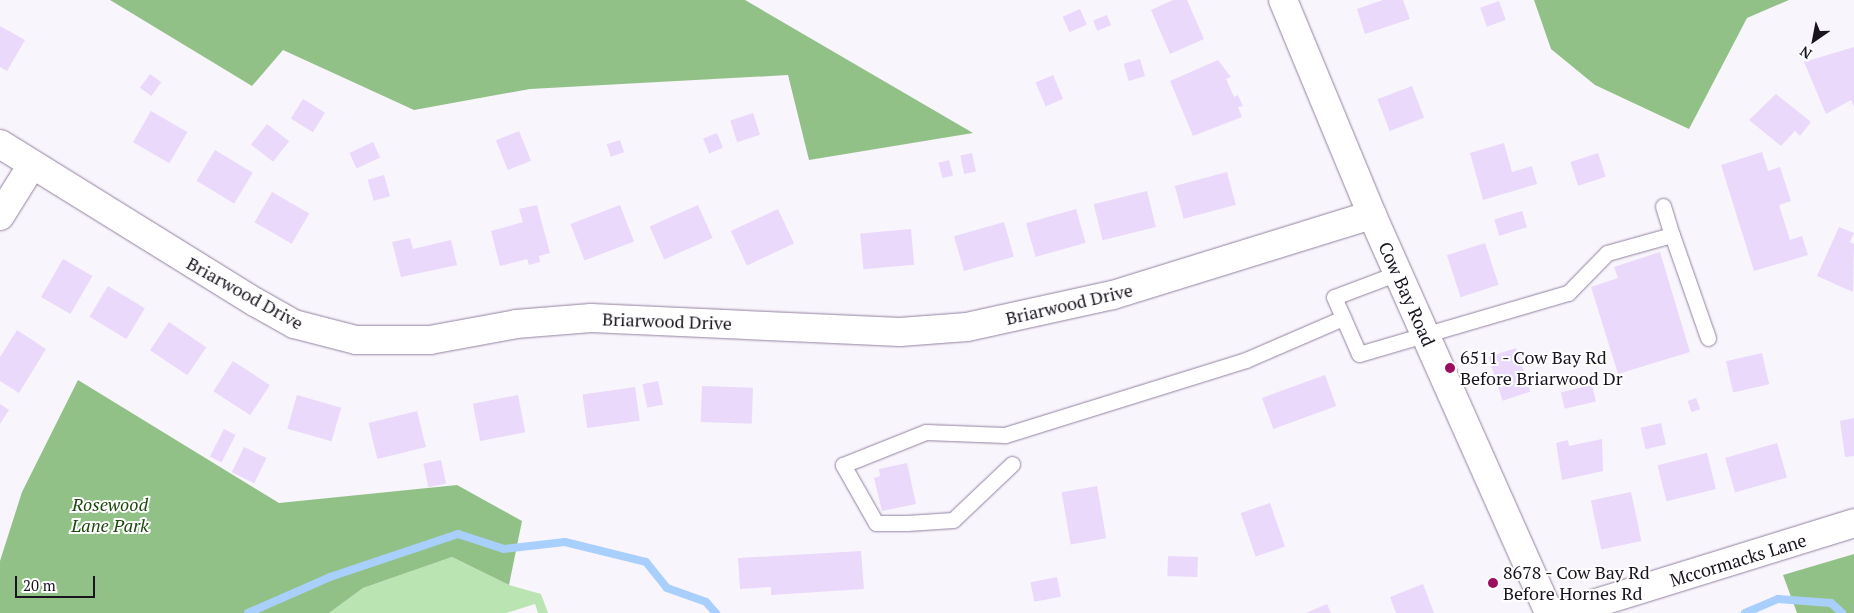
<!DOCTYPE html>
<html>
<head>
<meta charset="utf-8">
<style>
	body { margin:0 }
	#map { position:relative; width:1854px; height:613px; overflow:hidden; background:#f9f5fc; font-family:"PT Serif",serif }
	div>[style] { position:absolute }
	[style*='--x'] { left:calc(var(--x)*1px); top:calc(var(--y)*1px); width:calc(var(--w)*1px); rotate:calc(var(--a)*1deg) }
	.green>* { inset:0; background:#bae4b1 }
	.forest>* { inset:0; background:#92c187 }
	.stream>* { height:8px; margin:-4px; padding:0 4px; transform-origin:4px; border-radius:4px; background:#a9cffd }
	.building>* { inset:0; background:#ead9fa; transform-origin:0 0 }
	.roads { filter:drop-shadow(0 0 1px #9282a0) drop-shadow(0 0 1px #9282a0) }
	.lane>* { height:15px; margin:-7.5px; padding:0 7.5px; transform-origin:7.5px; border-radius:7.5px; background:#fff }
	.street>* { height:28px; margin:-14px; padding:0 14px; transform-origin:14px; border-radius:14px; background:#fff }
	.secondary>* { height:28px; margin:-14px; padding:0 14px; transform-origin:14px; border-radius:14px; background:#fff }
	.dots>* { width:14px; height:14px; translate:-50% -50%; box-sizing:border-box; border:2px solid #fff; border-radius:50% }
	span { translate:-50% -50%; white-space:nowrap; text-align:center; line-height:1.15; -webkit-text-stroke:4px #fff; paint-order:stroke }
	.street-label { font-size:18px; color:#1a141f }
	.poi-label { font-size:18px; color:#1a141f }
	.left { translate:0 -50%; text-align:left }
	.park-label { font-size:18px; color:#1b490e; font-style:italic }
	.north { position:absolute; left:1789px; top:15px; width:50px; height:50px; -webkit-text-stroke:4px #fff; paint-order:stroke; rotate:213deg; font-size:14px; font-weight:700; line-height:20px; text-align:center; color:#1a141f }
	.north::after { content:''; display:block; margin:auto; width:18px; height:22px; background:#1a141f; clip-path:polygon(50% 0,100% 100%,50% 72%,0 100%) }
	.scale { position:absolute; left:15px; top:576px; width:80px; height:22px; box-sizing:border-box; border:2px solid #1a141f; border-top:0; padding-left:6px; font-size:15px; line-height:18px; white-space:nowrap; color:#1a141f; -webkit-text-stroke:4px #fff; paint-order:stroke }
</style>
</head>
<body>
<div id="map">
	<div class="green">
		<div style="clip-path:polygon(452px 557px,509px 585px,541px 594px,548px 613px,538px 613px,535px 604px,506px 613px,329px 613px,363px 588px)"></div>
	</div>
	<div class="forest">
		<div style="clip-path:polygon(110px 0,745px 0,973px 133px,809px 160px,788px 75px,530px 89px,414px 110px,283px 50px,252px 86px)"></div>
		<div style="clip-path:polygon(1534px 0,1789px 0,1747px 18px,1689px 129px,1595px 85px,1551px 49px)"></div>
		<div style="clip-path:polygon(78px 380px,279px 503px,457px 485px,522px 521px,509px 585px,452px 557px,363px 588px,329px 613px,0 613px,0 561px,22px 492px)"></div>
		<div style="clip-path:polygon(1854px 554px,1854px 613px,1797px 613px,1783px 575px)"></div>
	</div>
	<div class="stream">
		<div style="--x:248;--y:613;--w:90;--a:-23.7"></div>
		<div style="--x:330;--y:577;--w:135;--a:-18.6"></div>
		<div style="--x:458;--y:534;--w:48;--a:18.1"></div>
		<div style="--x:504;--y:549;--w:61;--a:-6.5"></div>
		<div style="--x:565;--y:542;--w:83;--a:13.9"></div>
		<div style="--x:646;--y:562;--w:33;--a:51"></div>
		<div style="--x:667;--y:588;--w:41;--a:19.7"></div>
		<div style="--x:706;--y:602;--w:15;--a:48"></div>
		<div style="--x:1745;--y:613;--w:36;--a:-23"></div>
		<div style="--x:1778;--y:599;--w:53;--a:4.3"></div>
		<div style="--x:1831;--y:603;--w:15;--a:42"></div>
	</div>
	<div class="building">
		<div style="clip-path:polygon(1173px 0,1187px 0,1204px 39px,1170px 54px,1151px 10px)"></div>
		<div style="clip-path:polygon(1383px 0,1403px 0,1410px 19px,1365px 34px,1357px 9px)"></div>
		<div style="left:1499px;top:1px;width:20px;height:20px;rotate:70deg"></div>
		<div style="left:1080px;top:9px;width:17px;height:19px;rotate:66deg"></div>
		<div style="left:1107px;top:15px;width:11px;height:15px;rotate:68deg"></div>
		<div style="clip-path:polygon(0 26px,25px 40px,7px 71px,0 67px)"></div>
		<div style="clip-path:polygon(1854px 47px,1854px 107px,1851px 100px,1826px 114px,1804px 62px)"></div>
		<div style="left:1140px;top:59px;width:18px;height:17px;rotate:74deg"></div>
		<div style="clip-path:polygon(1218px 60px,1231px 77px,1226px 79px,1234px 97px,1238px 95px,1243px 106px,1238px 107px,1242px 117px,1193px 136px,1170px 81px)"></div>
		<div style="left:150px;top:74px;width:14px;height:17px;rotate:36deg"></div>
		<div style="left:1053px;top:75px;width:26px;height:19px;rotate:67deg"></div>
		<div style="left:1412px;top:86px;width:34px;height:37px;rotate:69deg"></div>
		<div style="clip-path:polygon(1776px 94px,1811px 122px,1800px 136px,1795px 131px,1781px 146px,1749px 120px)"></div>
		<div style="left:303px;top:99px;width:26px;height:23px;rotate:32deg"></div>
		<div style="left:151px;top:111px;width:42px;height:36px;rotate:30deg"></div>
		<div style="left:753px;top:113px;width:23px;height:24px;rotate:72deg"></div>
		<div style="left:267px;top:124px;width:28px;height:26px;rotate:38deg"></div>
		<div style="left:519px;top:131px;width:32px;height:25px;rotate:68deg"></div>
		<div style="left:717px;top:133px;width:16px;height:15px;rotate:68deg"></div>
		<div style="left:620px;top:140px;width:13px;height:14px;rotate:72deg"></div>
		<div style="left:373px;top:142px;width:17px;height:26px;rotate:65deg"></div>
		<div style="clip-path:polygon(1504px 143px,1512px 172px,1532px 166px,1537px 184px,1483px 200px,1470px 153px)"></div>
		<div style="left:215px;top:150px;width:44px;height:36px;rotate:31deg"></div>
		<div style="clip-path:polygon(1762px 152px,1768px 171px,1780px 167px,1791px 201px,1779px 205px,1790px 240px,1802px 236px,1808px 255px,1754px 271px,1721px 165px)"></div>
		<div style="left:972px;top:153px;width:19px;height:12px;rotate:78deg"></div>
		<div style="left:1598px;top:153px;width:25px;height:29px;rotate:72deg"></div>
		<div style="left:949px;top:160px;width:16px;height:11px;rotate:75deg"></div>
		<div style="left:1227px;top:172px;width:34px;height:54px;rotate:75deg"></div>
		<div style="left:384px;top:175px;width:22px;height:17px;rotate:74deg"></div>
		<div style="left:1147px;top:191px;width:37px;height:55px;rotate:76deg"></div>
		<div style="left:272px;top:192px;width:43px;height:35px;rotate:30deg"></div>
		<div style="clip-path:polygon(537px 205px,550px 253px,539px 256px,540px 262px,529px 265px,527px 259px,500px 266px,491px 231px,523px 222px,519px 209px)"></div>
		<div style="left:620px;top:205px;width:39px;height:53px;rotate:69deg"></div>
		<div style="left:698px;top:205px;width:36px;height:53px;rotate:66deg"></div>
		<div style="left:778px;top:209px;width:38px;height:52px;rotate:65deg"></div>
		<div style="left:1076px;top:209px;width:35px;height:52px;rotate:74deg"></div>
		<div style="left:1522px;top:211px;width:17px;height:29px;rotate:73deg"></div>
		<div style="left:1004px;top:222px;width:36px;height:52px;rotate:74deg"></div>
		<div style="clip-path:polygon(1839px 227px,1854px 233px,1850px 242px,1854px 244px,1853px 292px,1817px 276px)"></div>
		<div style="left:911px;top:229px;width:36px;height:51px;rotate:85deg"></div>
		<div style="clip-path:polygon(410px 238px,413px 249px,451px 240px,457px 265px,401px 277px,392px 242px)"></div>
		<div style="left:1485px;top:243px;width:44px;height:40px;rotate:72deg"></div>
		<div style="clip-path:polygon(1660px 252px,1690px 352px,1618px 374px,1591px 287px,1618px 278px,1614px 267px)"></div>
		<div style="left:63px;top:259px;width:34px;height:44px;rotate:30deg"></div>
		<div style="left:108px;top:286px;width:43px;height:36px;rotate:31deg"></div>
		<div style="left:169px;top:322px;width:45px;height:34px;rotate:34deg"></div>
		<div style="clip-path:polygon(17px 330px,46px 349px,19px 393px,0 381px,0 357px)"></div>
		<div style="left:1516px;top:348px;width:46px;height:29px;rotate:72deg"></div>
		<div style="left:1762px;top:353px;width:32px;height:37px;rotate:77deg"></div>
		<div style="left:233px;top:361px;width:44px;height:36px;rotate:33deg"></div>
		<div style="left:1325px;top:375px;width:33px;height:67px;rotate:70deg"></div>
		<div style="left:658px;top:381px;width:24px;height:16px;rotate:78deg"></div>
		<div style="left:1592px;top:385px;width:17px;height:32px;rotate:77deg"></div>
		<div style="left:702px;top:386px;width:51px;height:36px;rotate:2deg"></div>
		<div style="left:635px;top:387px;width:34px;height:53px;rotate:82deg"></div>
		<div style="left:297px;top:395px;width:46px;height:35px;rotate:16deg"></div>
		<div style="left:518px;top:395px;width:38px;height:46px;rotate:79deg"></div>
		<div style="left:1696px;top:398px;width:12px;height:9px;rotate:70deg"></div>
		<div style="clip-path:polygon(0 404px,9px 410px,0 424px)"></div>
		<div style="left:417px;top:411px;width:37px;height:50px;rotate:76deg"></div>
		<div style="clip-path:polygon(1854px 418px,1854px 456px,1845px 457px,1840px 421px)"></div>
		<div style="left:1661px;top:423px;width:22px;height:21px;rotate:77deg"></div>
		<div style="left:224px;top:429px;width:13px;height:31px;rotate:27deg"></div>
		<div style="clip-path:polygon(1602px 439px,1603px 471px,1562px 480px,1556px 443px,1568px 440px,1569px 446px)"></div>
		<div style="left:1777px;top:443px;width:36px;height:54px;rotate:74deg"></div>
		<div style="left:244px;top:447px;width:25px;height:28px;rotate:26deg"></div>
		<div style="left:1707px;top:453px;width:37px;height:51px;rotate:76deg"></div>
		<div style="left:441px;top:460px;width:24px;height:18px;rotate:78deg"></div>
		<div style="clip-path:polygon(907px 463px,916px 504px,882px 511px,874px 478px,880px 476px,879px 469px)"></div>
		<div style="left:1097px;top:486px;width:53px;height:36px;rotate:80deg"></div>
		<div style="left:1631px;top:492px;width:50px;height:41px;rotate:78deg"></div>
		<div style="left:1270px;top:503px;width:46px;height:31px;rotate:71deg"></div>
		<div style="clip-path:polygon(861px 551px,864px 589px,771px 595px,771px 587px,740px 589px,738px 558px)"></div>
		<div style="left:1168px;top:556px;width:30px;height:20px;rotate:2deg"></div>
		<div style="left:1057px;top:577px;width:20px;height:27px;rotate:79deg"></div>
		<div style="clip-path:polygon(1423px 584px,1434px 613px,1396px 613px,1390px 597px)"></div>
		<div style="clip-path:polygon(1327px 604px,1331px 613px,1306px 613px)"></div>
	</div>
	<div class="roads">
		<div class="lane">
			<div style="--x:1663;--y:206;--w:30;--a:73"></div>
			<div style="--x:1398;--y:273;--w:68;--a:159.4"></div>
			<div style="--x:1334;--y:297;--w:62;--a:66.3"></div>
			<div style="--x:1359;--y:354;--w:218;--a:-16.3"></div>
			<div style="--x:1568;--y:293;--w:56;--a:-45.7"></div>
			<div style="--x:1607;--y:253;--w:67;--a:-15.5"></div>
			<div style="--x:1672;--y:235;--w:109;--a:70.7"></div>
			<div style="--x:1012;--y:464;--w:81;--a:136.5"></div>
			<div style="--x:953;--y:520;--w:46;--a:176.3"></div>
			<div style="--x:907;--y:523;--w:31;--a:180"></div>
			<div style="--x:876;--y:523;--w:67;--a:-119.6"></div>
			<div style="--x:843;--y:465;--w:89;--a:-21.7"></div>
			<div style="--x:926;--y:432;--w:79;--a:2.2"></div>
			<div style="--x:1005;--y:435;--w:252;--a:-17.3"></div>
			<div style="--x:1246;--y:360;--w:106;--a:-23.4"></div>
		</div>
		<div class="street">
			<div style="--x:0;--y:144;--w:300;--a:31.8"></div>
			<div style="--x:255;--y:302;--w:45;--a:29.4"></div>
			<div style="--x:294;--y:324;--w:64;--a:14.5"></div>
			<div style="--x:356;--y:340;--w:74;--a:0"></div>
			<div style="--x:430;--y:340;--w:87;--a:-10.5"></div>
			<div style="--x:516;--y:324;--w:75;--a:-4.6"></div>
			<div style="--x:591;--y:318;--w:309;--a:2.6"></div>
			<div style="--x:900;--y:332;--w:67;--a:-4.3"></div>
			<div style="--x:967;--y:327;--w:149;--a:-12.4"></div>
			<div style="--x:1113;--y:295;--w:271;--a:-17.2"></div>
			<div style="--x:0;--y:216;--w:60;--a:-57.9"></div>
			<div style="--x:1564;--y:613;--w:304;--a:-17.2"></div>
		</div>
		<div class="secondary">
			<div style="--x:1283;--y:0;--w:233;--a:67.5"></div>
			<div style="--x:1372;--y:215;--w:436;--a:66"></div>
		</div>
	</div>
	<div class="dots">
		<div style="left:1450px;top:368px;background:#9b0e5d"></div>
		<div style="left:1493px;top:583px;background:#9b0e5d"></div>
	</div>
	<div class="street-label">
		<span style="left:245px;top:293px;rotate:29deg">Briarwood Drive</span>
		<span style="left:1407px;top:294px;rotate:66deg">Cow Bay Road</span>
		<span style="left:1069px;top:304px;rotate:-13deg">Briarwood Drive</span>
		<span style="left:667px;top:321px;rotate:2deg">Briarwood Drive</span>
		<span style="left:1738px;top:560px;rotate:-17deg">Mccormacks Lane</span>
	</div>
	<div class="poi-label">
		<span class="left" style="left:1460px;top:368px">6511 - Cow Bay Rd<br>Before Briarwood Dr</span>
		<span class="left" style="left:1503px;top:583px">8678 - Cow Bay Rd<br>Before Hornes Rd</span>
	</div>
	<div class="park-label">
		<span style="left:110px;top:515px">Rosewood<br>Lane Park</span>
	</div>
	<div class="north">N</div>
	<div class="scale">20 m</div>
</div>
</body>
</html>
